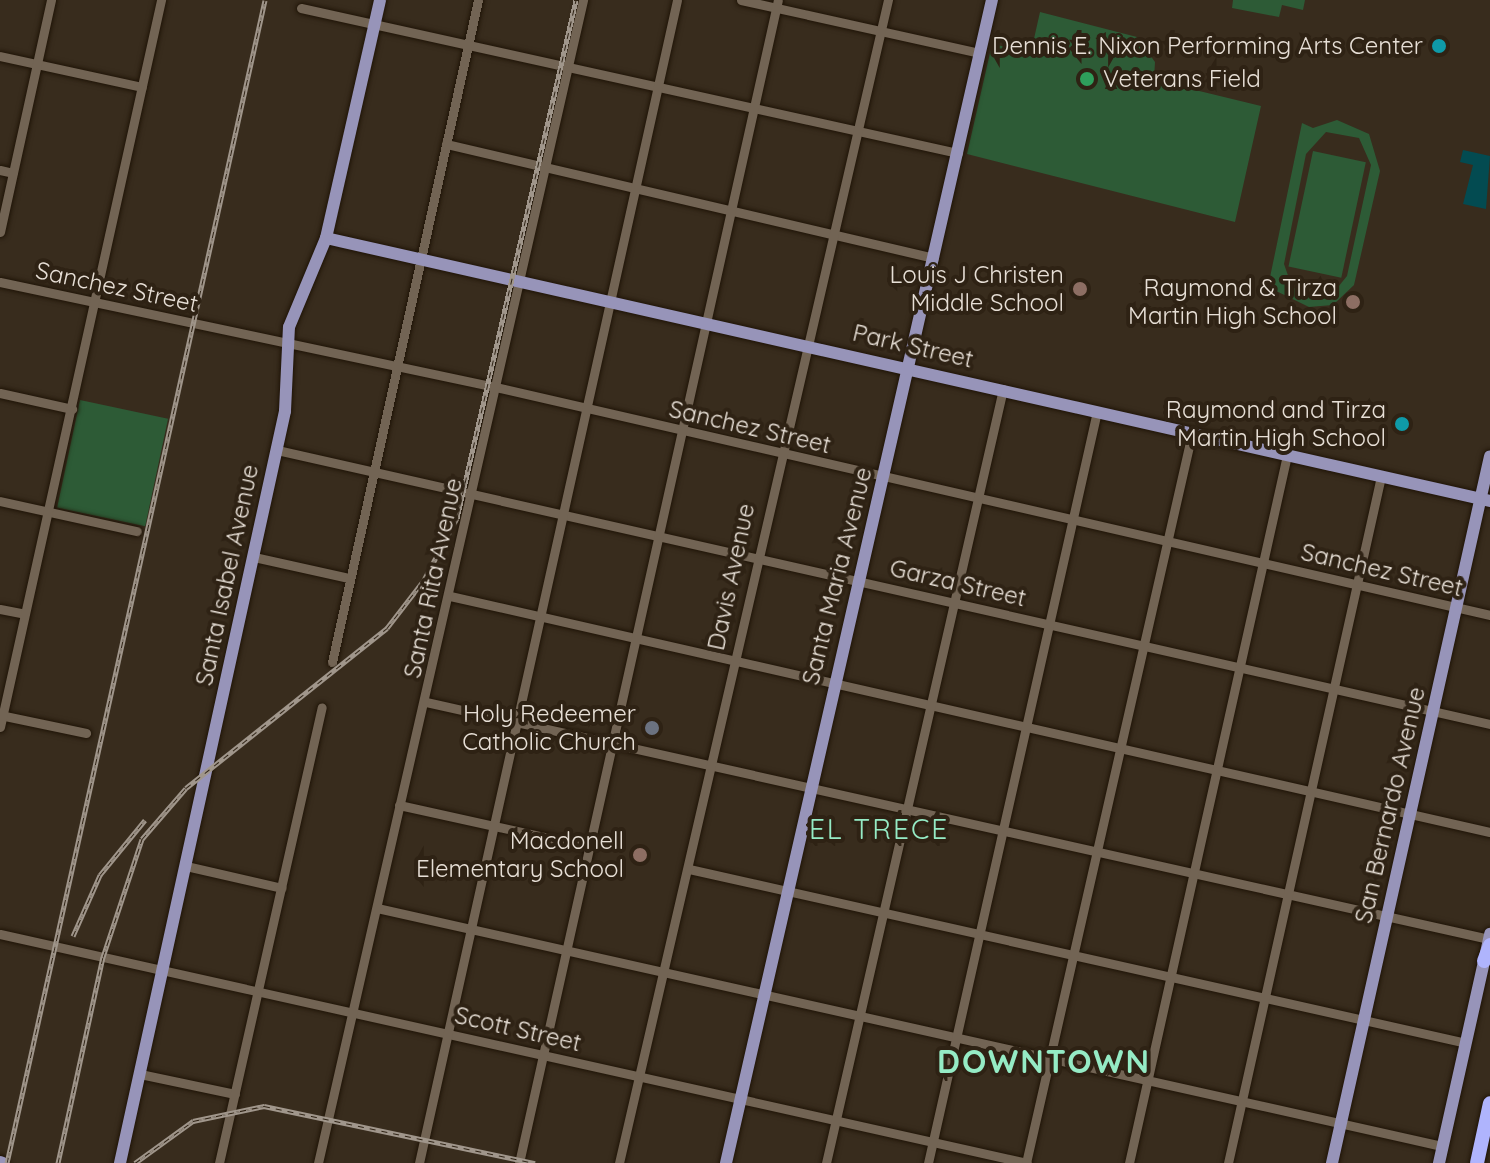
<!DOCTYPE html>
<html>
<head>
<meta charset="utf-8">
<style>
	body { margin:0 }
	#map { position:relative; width:1490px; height:1163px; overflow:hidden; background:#382c1d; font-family:Quicksand,sans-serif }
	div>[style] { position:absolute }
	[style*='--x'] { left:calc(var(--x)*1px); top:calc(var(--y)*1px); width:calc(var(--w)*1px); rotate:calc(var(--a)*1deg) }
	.green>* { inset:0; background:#2d5b36; transform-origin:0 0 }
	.water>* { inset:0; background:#034b51 }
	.roads { filter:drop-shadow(0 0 2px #1f1407) drop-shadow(0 0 2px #1f1407) }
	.minor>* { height:9px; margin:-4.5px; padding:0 4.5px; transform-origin:4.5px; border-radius:4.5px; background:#726454 }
	.major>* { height:12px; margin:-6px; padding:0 6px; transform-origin:6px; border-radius:6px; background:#9794b9 }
	.highway>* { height:14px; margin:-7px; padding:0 7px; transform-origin:7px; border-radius:7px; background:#afb4fd }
	.rail>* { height:5px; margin-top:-2.5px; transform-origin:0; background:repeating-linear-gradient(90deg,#2e2214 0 6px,#a0968b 0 12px); box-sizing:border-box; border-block:2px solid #a0968b }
	.dots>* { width:22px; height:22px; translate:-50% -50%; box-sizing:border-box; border:4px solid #2e2214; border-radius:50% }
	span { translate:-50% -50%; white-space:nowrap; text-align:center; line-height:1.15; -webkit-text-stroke:8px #2e2214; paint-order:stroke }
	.poi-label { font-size:24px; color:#e7dfd6 }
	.right { translate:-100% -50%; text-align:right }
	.left { translate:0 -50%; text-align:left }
	.street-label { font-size:24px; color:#e7dfd6 }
	.quarter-label { font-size:28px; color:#95ebc5; letter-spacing:2px }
	.district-label { font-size:32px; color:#95ebc5; font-weight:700; letter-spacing:2px }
</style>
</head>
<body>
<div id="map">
	<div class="green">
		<div style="clip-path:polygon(1233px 0,1305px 0,1303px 10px,1282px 5px,1279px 17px,1232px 8px)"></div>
		<div style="clip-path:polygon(1040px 12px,1137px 37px,1155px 62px,1154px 80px,1261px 106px,1235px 222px,967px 154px,992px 44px,1031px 52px)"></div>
		<div style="clip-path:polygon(evenodd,1337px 120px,1369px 134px,1380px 171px,1354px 285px,1333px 305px,1309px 307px,1268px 287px,1302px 123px,1313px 128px,1337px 120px,1326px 132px,1359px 138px,1371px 165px,1347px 276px,1334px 292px,1315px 298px,1292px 287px,1284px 264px,1306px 154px,1326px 132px)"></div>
		<div style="left:1313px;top:151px;width:54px;height:118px;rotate:12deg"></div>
		<div style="left:80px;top:400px;width:90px;height:110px;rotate:12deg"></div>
	</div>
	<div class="water">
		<div style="clip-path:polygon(1463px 150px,1490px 156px,1486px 209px,1463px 204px,1473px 165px,1460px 162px)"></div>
	</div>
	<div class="roads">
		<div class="minor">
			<div style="--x:741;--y:0;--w:245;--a:12.5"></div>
			<div style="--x:301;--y:8;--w:673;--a:12.45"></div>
			<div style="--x:0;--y:56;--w:145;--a:12.3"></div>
			<div style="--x:446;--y:144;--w:501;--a:13.15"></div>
			<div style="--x:0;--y:170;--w:13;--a:13"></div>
			<div style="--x:0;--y:232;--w:238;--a:-77.6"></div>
			<div style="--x:0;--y:282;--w:502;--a:11.96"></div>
			<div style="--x:491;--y:386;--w:1025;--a:12.91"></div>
			<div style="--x:0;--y:393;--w:74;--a:12.5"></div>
			<div style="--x:277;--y:450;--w:1244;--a:12.73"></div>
			<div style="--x:0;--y:501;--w:140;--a:12.4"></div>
			<div style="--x:254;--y:557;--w:97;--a:12.5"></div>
			<div style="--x:450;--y:596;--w:1066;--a:12.79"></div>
			<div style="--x:0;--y:609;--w:25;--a:11"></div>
			<div style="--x:332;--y:662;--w:678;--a:-77.56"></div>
			<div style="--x:426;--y:702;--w:1089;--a:12.57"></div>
			<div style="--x:0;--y:715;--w:88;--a:11.8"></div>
			<div style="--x:0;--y:727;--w:745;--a:-77.51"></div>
			<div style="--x:399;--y:805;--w:196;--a:12.4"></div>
			<div style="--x:186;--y:866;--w:98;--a:12.9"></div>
			<div style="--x:689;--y:869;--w:796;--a:12.62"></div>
			<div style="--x:377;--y:908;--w:1091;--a:12.6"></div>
			<div style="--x:0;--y:934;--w:1052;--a:12.57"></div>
			<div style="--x:140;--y:1074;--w:97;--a:11.9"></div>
			<div style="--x:219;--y:1163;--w:467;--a:-77.3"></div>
			<div style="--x:318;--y:1163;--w:1193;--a:-77.16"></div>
			<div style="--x:419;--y:1163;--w:1191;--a:-77.49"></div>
			<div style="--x:519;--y:1163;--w:1191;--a:-77.45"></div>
			<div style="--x:619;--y:1163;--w:1194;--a:-76.98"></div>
			<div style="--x:826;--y:1163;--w:794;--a:-77.12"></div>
			<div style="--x:928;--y:1163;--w:771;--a:-77.33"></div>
			<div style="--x:1026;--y:1163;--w:749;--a:-77.19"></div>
			<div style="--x:1129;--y:1163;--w:725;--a:-77.42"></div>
			<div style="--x:1228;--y:1163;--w:704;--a:-77.44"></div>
		</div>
		<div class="major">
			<div style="--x:326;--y:238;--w:1193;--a:12.73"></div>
			<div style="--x:0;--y:1162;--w:3;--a:18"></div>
			<div style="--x:120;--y:1163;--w:770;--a:-77.62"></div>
			<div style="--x:285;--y:411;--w:84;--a:-87.3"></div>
			<div style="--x:289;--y:327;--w:96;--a:-67.4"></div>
			<div style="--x:326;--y:238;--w:244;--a:-77.2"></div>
			<div style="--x:726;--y:1163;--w:1193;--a:-77.12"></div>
			<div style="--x:1332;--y:1163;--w:724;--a:-77.4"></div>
			<div style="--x:1439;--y:1163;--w:235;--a:-77.4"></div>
		</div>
		<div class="highway">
			<div style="--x:1484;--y:961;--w:17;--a:-69"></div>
			<div style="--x:1477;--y:1163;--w:61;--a:-77.8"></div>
		</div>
	</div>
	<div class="rail">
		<div style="--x:73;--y:936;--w:67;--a:-66.1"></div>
		<div style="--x:100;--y:875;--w:71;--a:-50.7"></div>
		<div style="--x:7;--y:1163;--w:1191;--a:-77.49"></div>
		<div style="--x:58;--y:1163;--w:211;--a:-77.7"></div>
		<div style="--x:103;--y:957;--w:124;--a:-71.7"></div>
		<div style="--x:142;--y:839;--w:67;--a:-49.2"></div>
		<div style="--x:186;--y:788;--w:257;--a:-38.5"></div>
		<div style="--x:387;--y:628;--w:61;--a:-52.4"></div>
		<div style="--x:424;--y:580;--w:70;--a:-62"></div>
		<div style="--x:457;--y:518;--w:531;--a:-77.06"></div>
		<div style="--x:135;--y:1163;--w:72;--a:-35.9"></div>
		<div style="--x:193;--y:1121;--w:73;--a:-11.9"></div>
		<div style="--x:264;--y:1106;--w:277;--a:11.9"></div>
	</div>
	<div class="dots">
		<div style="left:1439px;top:46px;background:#0f9aa8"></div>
		<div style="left:1087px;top:79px;background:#2e9e5b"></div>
		<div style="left:1080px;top:289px;background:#8d6e63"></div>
		<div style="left:1353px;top:302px;background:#8d6e63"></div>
		<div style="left:1402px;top:424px;background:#0f9aa8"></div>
		<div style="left:652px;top:728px;background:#6b7280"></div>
		<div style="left:640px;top:855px;background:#8d6e63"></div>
	</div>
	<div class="poi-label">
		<span class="right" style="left:1423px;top:46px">Dennis E. Nixon Performing Arts Center</span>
		<span class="left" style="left:1103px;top:79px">Veterans Field</span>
		<span class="right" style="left:1064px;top:289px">Louis J Christen<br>Middle School</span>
		<span class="right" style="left:1337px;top:302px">Raymond &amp; Tirza<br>Martin High School</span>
		<span class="right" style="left:1386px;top:424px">Raymond and Tirza<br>Martin High School</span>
		<span class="right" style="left:636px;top:728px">Holy Redeemer<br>Catholic Church</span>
		<span class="right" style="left:624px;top:855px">Macdonell<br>Elementary School</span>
	</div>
	<div class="street-label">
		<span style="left:117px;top:287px;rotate:12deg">Sanchez Street</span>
		<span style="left:913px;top:346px;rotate:13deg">Park Street</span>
		<span style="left:750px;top:427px;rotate:13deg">Sanchez Street</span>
		<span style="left:1382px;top:570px;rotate:13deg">Sanchez Street</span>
		<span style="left:227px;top:575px;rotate:-78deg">Santa Isabel Avenue</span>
		<span style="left:837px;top:576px;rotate:-76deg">Santa Maria Avenue</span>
		<span style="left:731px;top:577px;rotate:-78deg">Davis Avenue</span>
		<span style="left:433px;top:578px;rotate:-78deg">Santa Rita Avenue</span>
		<span style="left:958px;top:583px;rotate:13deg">Garza Street</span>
		<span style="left:1390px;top:805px;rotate:-77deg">San Bernardo Avenue</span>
		<span style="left:518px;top:1029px;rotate:13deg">Scott Street</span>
	</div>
	<div class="quarter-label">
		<span style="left:879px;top:829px">EL TRECE</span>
	</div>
	<div class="district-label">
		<span style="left:1044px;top:1061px">DOWNTOWN</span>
	</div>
</div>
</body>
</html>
